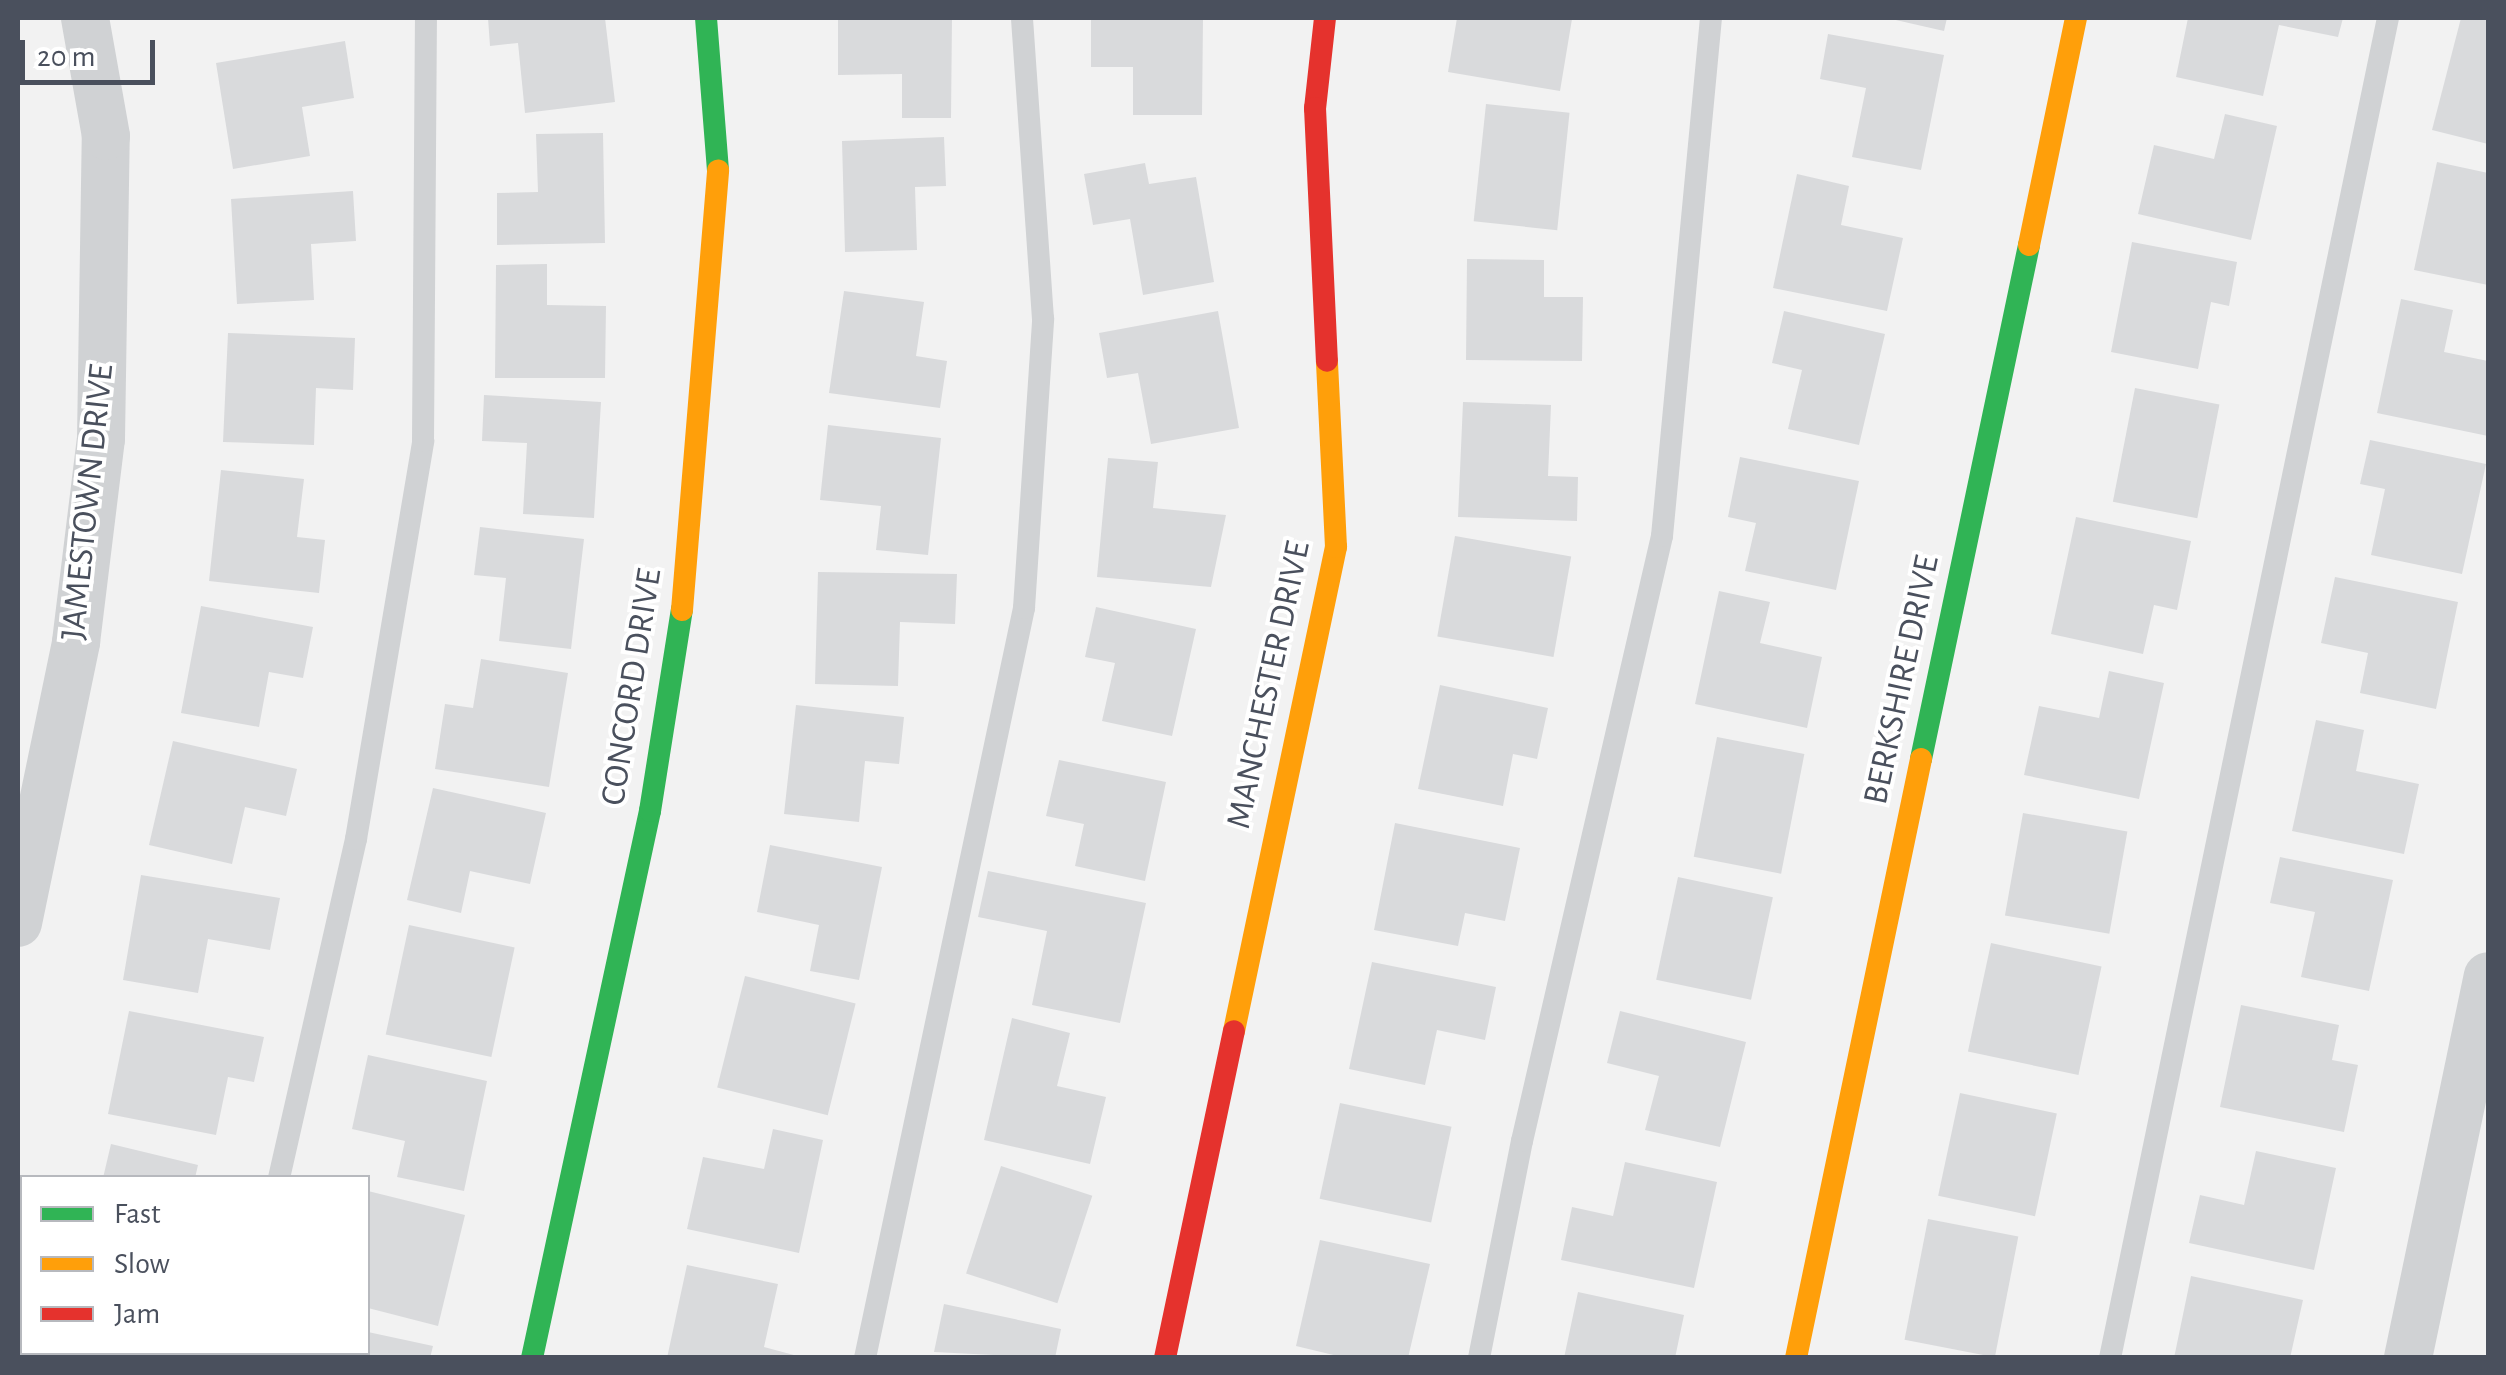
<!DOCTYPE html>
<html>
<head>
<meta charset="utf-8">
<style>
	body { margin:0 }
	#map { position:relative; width:2506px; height:1375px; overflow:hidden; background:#f2f2f2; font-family:"Alegreya Sans",sans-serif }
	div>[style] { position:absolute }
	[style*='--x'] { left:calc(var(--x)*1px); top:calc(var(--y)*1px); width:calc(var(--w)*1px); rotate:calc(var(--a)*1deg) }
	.building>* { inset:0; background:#d9dadc; transform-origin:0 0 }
	.lane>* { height:22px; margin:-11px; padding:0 11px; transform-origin:11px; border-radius:11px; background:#d0d2d4 }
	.street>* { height:48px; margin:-24px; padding:0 24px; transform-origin:24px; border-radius:24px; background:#d0d2d4 }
	.fast>* { height:22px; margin:-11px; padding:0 11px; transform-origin:11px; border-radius:11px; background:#30b455 }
	.slow>* { height:22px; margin:-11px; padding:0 11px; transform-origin:11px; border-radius:11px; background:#ff9f0a }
	.jam>* { height:22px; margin:-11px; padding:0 11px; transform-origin:11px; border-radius:11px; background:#e5322d }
	span { translate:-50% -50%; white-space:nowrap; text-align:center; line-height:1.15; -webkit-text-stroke:8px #fff; paint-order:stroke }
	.street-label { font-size:35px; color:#4a505d }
	.frame { position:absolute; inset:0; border:20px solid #4a505d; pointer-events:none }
	.legend { position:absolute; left:20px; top:1175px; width:350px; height:180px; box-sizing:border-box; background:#fff; border:2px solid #b7b9be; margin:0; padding:12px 18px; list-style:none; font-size:30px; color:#4a505d }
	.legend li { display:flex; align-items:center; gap:20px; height:50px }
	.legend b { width:50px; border:2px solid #b7b9be }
	.scale { position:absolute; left:20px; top:40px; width:135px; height:45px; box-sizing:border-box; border:5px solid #4a505d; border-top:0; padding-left:12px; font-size:30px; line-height:35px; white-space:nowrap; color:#4a505d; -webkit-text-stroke:8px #fff; paint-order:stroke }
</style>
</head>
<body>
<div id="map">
	<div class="building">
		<div style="clip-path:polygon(488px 18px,605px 18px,615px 102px,525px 113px,518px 43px,490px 46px)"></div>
		<div style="clip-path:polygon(838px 18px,952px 18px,951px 118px,902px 118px,902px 74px,838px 75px)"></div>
		<div style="clip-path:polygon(1091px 18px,1203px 18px,1202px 115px,1133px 115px,1133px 67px,1091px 67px)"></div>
		<div style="clip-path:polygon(1457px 18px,1572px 19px,1560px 91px,1448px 72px)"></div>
		<div style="clip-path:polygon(1887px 18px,1947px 18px,1944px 31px)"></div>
		<div style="clip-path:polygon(2188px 18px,2343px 18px,2338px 37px,2279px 25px,2263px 96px,2176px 77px)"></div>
		<div style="clip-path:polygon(2461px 18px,2488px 18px,2488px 144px,2432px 130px)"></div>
		<div style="clip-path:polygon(1828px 34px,1944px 55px,1921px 170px,1852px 157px,1866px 88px,1820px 79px)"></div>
		<div style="clip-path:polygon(345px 41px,354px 98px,302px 107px,310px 156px,233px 169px,216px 63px)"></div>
		<div style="left:1486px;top:104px;width:84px;height:118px;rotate:6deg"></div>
		<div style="clip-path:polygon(2225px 114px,2277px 126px,2251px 240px,2138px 214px,2154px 145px,2214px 159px)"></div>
		<div style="clip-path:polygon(603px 133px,605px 243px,497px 245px,497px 193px,538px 192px,536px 134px)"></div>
		<div style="clip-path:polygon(944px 137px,946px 186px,915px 187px,917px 250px,845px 252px,842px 141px)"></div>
		<div style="clip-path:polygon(2437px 162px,2488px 173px,2488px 285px,2414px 270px)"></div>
		<div style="clip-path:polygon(1145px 163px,1149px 184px,1196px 177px,1214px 282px,1143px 295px,1130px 219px,1093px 225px,1084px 174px)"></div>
		<div style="clip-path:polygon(1797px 174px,1849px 186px,1841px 225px,1903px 238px,1887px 311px,1773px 288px)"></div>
		<div style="clip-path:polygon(353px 191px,356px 241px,311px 244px,314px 300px,237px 304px,231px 199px)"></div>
		<div style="clip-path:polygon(2132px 242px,2237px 262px,2229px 306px,2211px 302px,2198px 369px,2111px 352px)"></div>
		<div style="clip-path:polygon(1467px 259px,1544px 260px,1544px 297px,1583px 297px,1582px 361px,1466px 360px)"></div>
		<div style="clip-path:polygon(547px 264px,547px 305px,606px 306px,605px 378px,495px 378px,496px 265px)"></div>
		<div style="clip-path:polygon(844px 291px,924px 302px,916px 356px,947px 361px,940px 408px,829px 393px)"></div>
		<div style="clip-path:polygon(2401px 299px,2453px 310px,2444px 352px,2488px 361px,2488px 436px,2377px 413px)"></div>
		<div style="clip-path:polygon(1218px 311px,1239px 428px,1151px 444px,1138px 373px,1107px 378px,1099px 333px)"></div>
		<div style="clip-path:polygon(1784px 311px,1885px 334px,1859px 445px,1788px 429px,1802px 370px,1772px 363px)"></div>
		<div style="clip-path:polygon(228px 333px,355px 338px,353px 390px,316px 388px,314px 445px,223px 442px)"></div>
		<div style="left:2135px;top:388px;width:86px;height:116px;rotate:11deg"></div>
		<div style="clip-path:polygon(484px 395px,601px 402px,594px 518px,523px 514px,527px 443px,482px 441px)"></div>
		<div style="clip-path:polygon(1463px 402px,1551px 405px,1548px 476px,1578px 477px,1577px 521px,1458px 517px)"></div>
		<div style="clip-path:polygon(828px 425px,941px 438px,928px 555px,876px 550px,881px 506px,820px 500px)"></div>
		<div style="clip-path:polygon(2370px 440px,2486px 464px,2462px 574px,2371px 555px,2385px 489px,2360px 484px)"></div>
		<div style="clip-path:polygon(1740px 457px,1859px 481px,1836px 590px,1745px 571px,1756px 523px,1728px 517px)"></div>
		<div style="clip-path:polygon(1108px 458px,1158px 462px,1153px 508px,1226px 515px,1211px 587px,1097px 577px)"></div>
		<div style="clip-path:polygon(221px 470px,304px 479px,297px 537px,325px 540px,319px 593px,209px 581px)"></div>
		<div style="clip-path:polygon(2076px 517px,2191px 541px,2177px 610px,2154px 605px,2143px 654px,2051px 634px)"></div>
		<div style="clip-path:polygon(480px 527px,584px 539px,571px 649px,499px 641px,506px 578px,474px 575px)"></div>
		<div style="left:1455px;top:536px;width:118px;height:102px;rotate:10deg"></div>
		<div style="clip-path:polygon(818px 572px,957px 574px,955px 624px,900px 622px,898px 686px,815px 684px)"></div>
		<div style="clip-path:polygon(2335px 577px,2458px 602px,2436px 709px,2360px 693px,2368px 653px,2321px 643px)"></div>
		<div style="clip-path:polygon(1719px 591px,1770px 602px,1760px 643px,1822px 657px,1807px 728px,1695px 704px)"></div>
		<div style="clip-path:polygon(201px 606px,313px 627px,303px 678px,269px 672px,259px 727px,181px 713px)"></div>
		<div style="clip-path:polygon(1096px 607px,1196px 629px,1172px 736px,1102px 721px,1115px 663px,1085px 657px)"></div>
		<div style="clip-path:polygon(481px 659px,568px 673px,549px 787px,435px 769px,445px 704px,473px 708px)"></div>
		<div style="clip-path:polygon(2109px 671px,2164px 683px,2139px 799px,2024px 775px,2039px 706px,2099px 718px)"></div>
		<div style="clip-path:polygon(1440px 685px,1548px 708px,1537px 759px,1513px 754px,1503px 806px,1418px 789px)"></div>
		<div style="clip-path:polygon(796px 705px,904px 717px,899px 764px,865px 761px,859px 822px,784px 814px)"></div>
		<div style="clip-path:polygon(2316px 720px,2364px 730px,2356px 771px,2419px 784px,2404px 854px,2292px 831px)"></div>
		<div style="left:1717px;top:737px;width:89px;height:122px;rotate:11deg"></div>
		<div style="clip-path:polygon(173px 741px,297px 769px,286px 816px,245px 807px,232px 864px,149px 845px)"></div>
		<div style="clip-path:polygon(1059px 760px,1166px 782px,1145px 881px,1075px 866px,1084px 824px,1046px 816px)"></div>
		<div style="clip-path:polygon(433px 788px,546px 813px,530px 884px,470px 871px,461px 913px,407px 900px)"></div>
		<div style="left:2023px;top:813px;width:106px;height:104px;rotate:10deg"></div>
		<div style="clip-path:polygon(1395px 823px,1520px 848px,1505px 921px,1465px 913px,1458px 946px,1374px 930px)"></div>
		<div style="clip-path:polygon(770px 845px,882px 867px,859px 980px,810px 971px,819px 925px,757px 912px)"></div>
		<div style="clip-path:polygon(2280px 857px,2393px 880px,2369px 991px,2301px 977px,2315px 912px,2270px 903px)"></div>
		<div style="clip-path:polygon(988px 871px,1146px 903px,1120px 1023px,1032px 1005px,1047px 931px,978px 917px)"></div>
		<div style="clip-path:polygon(141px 875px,280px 898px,270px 950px,208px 939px,198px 993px,123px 980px)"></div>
		<div style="left:1678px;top:877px;width:97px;height:105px;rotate:12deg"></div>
		<div style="left:409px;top:925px;width:108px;height:112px;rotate:12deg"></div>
		<div style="left:1991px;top:943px;width:113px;height:111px;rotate:12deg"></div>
		<div style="clip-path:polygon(1372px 962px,1496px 987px,1485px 1040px,1437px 1030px,1425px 1085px,1349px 1069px)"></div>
		<div style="left:745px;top:976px;width:114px;height:115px;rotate:14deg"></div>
		<div style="clip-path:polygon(2241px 1005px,2339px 1025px,2332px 1060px,2358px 1065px,2344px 1132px,2220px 1107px)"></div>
		<div style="clip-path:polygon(129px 1011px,264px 1037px,254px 1082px,228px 1077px,216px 1135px,108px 1114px)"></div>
		<div style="clip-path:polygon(1620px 1011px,1746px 1042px,1720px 1147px,1645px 1130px,1659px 1076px,1607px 1063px)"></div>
		<div style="clip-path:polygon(1012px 1018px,1070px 1033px,1057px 1086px,1106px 1097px,1090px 1164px,984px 1140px)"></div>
		<div style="clip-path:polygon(368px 1055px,487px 1081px,464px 1191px,397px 1177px,405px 1141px,352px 1129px)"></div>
		<div style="left:1960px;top:1093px;width:99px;height:105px;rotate:12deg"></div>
		<div style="left:1340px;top:1103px;width:114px;height:98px;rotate:12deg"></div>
		<div style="clip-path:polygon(773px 1129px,823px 1140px,799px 1253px,687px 1229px,703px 1157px,764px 1169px)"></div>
		<div style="clip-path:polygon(111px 1144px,198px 1165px,195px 1178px,103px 1178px)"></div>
		<div style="clip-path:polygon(2256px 1151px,2336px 1168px,2314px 1270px,2189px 1243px,2200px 1195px,2244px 1205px)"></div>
		<div style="clip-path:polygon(1625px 1162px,1717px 1182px,1694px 1288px,1561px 1260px,1572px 1207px,1613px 1216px)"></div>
		<div style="left:1001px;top:1166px;width:96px;height:113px;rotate:18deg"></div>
		<div style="clip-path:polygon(368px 1191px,465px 1215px,438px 1326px,368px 1308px)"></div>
		<div style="left:1928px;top:1219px;width:92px;height:123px;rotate:11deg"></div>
		<div style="clip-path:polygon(1320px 1240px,1430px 1264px,1408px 1358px,1346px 1358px,1296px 1346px)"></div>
		<div style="clip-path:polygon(687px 1265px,778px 1284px,764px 1347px,805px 1358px,667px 1358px)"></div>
		<div style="clip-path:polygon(2191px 1276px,2303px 1300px,2290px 1358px,2174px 1358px)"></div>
		<div style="clip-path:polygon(1578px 1292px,1684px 1315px,1675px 1358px,1564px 1358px)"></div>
		<div style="clip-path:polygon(944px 1304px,1061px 1329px,1055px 1358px,934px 1352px)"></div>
		<div style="clip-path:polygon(368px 1332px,433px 1346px,430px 1358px,351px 1358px,368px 1352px)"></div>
		<div style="clip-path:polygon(55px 1352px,130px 1352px,54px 1358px)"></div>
	</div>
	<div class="lane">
		<div style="--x:279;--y:1178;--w:348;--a:-77.2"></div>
		<div style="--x:356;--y:839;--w:404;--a:-80.4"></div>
		<div style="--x:423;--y:441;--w:423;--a:-89.6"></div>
		<div style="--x:238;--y:1358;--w:6;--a:-81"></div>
		<div style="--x:865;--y:1358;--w:767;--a:-78.03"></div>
		<div style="--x:1024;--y:608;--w:290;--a:-86.2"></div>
		<div style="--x:1043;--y:319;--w:302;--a:-94"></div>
		<div style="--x:1479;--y:1358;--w:221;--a:-78.8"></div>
		<div style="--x:1522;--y:1141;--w:621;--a:-76.97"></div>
		<div style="--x:1662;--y:536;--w:520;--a:-84.6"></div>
		<div style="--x:2110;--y:1358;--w:1369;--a:-78.28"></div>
	</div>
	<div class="street">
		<div style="--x:18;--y:923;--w:287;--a:-78.3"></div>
		<div style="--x:76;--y:642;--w:205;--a:-83"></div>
		<div style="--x:101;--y:439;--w:303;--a:-89.1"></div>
		<div style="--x:106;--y:136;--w:120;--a:-100.1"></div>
		<div style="--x:2408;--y:1358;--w:390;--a:-78.2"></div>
	</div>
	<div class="fast">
		<div style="--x:706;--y:18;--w:152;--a:85.5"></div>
		<div style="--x:1921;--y:759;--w:525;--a:-78.13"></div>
		<div style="--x:532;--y:1358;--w:560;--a:-77.83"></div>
		<div style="--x:650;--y:811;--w:204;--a:-81"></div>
	</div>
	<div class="slow">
		<div style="--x:2029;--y:245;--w:232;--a:-78.3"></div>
		<div style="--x:682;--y:610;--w:441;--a:-85.3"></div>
		<div style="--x:1234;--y:1031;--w:495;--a:-78.1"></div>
		<div style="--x:1336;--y:547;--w:186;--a:-92.8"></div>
		<div style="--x:1796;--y:1358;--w:612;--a:-78.21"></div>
	</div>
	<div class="jam">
		<div style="--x:1325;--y:18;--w:91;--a:96.3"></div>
		<div style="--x:1315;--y:108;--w:253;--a:87.3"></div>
		<div style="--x:1165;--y:1358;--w:334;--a:-78.1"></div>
	</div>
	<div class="street-label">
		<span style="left:88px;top:502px;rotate:-84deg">JAMESTOWN DRIVE</span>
		<span style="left:1902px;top:680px;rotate:-78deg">BERKSHIRE DRIVE</span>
		<span style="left:1269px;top:685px;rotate:-78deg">MANCHESTER DRIVE</span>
		<span style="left:632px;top:687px;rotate:-81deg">CONCORD DRIVE</span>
	</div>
	<div class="frame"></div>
	<ul class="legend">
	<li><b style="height:12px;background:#30b455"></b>Fast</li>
	<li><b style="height:12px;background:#ff9f0a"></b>Slow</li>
	<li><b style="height:12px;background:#e5322d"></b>Jam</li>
	</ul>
	<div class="scale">20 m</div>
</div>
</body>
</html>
